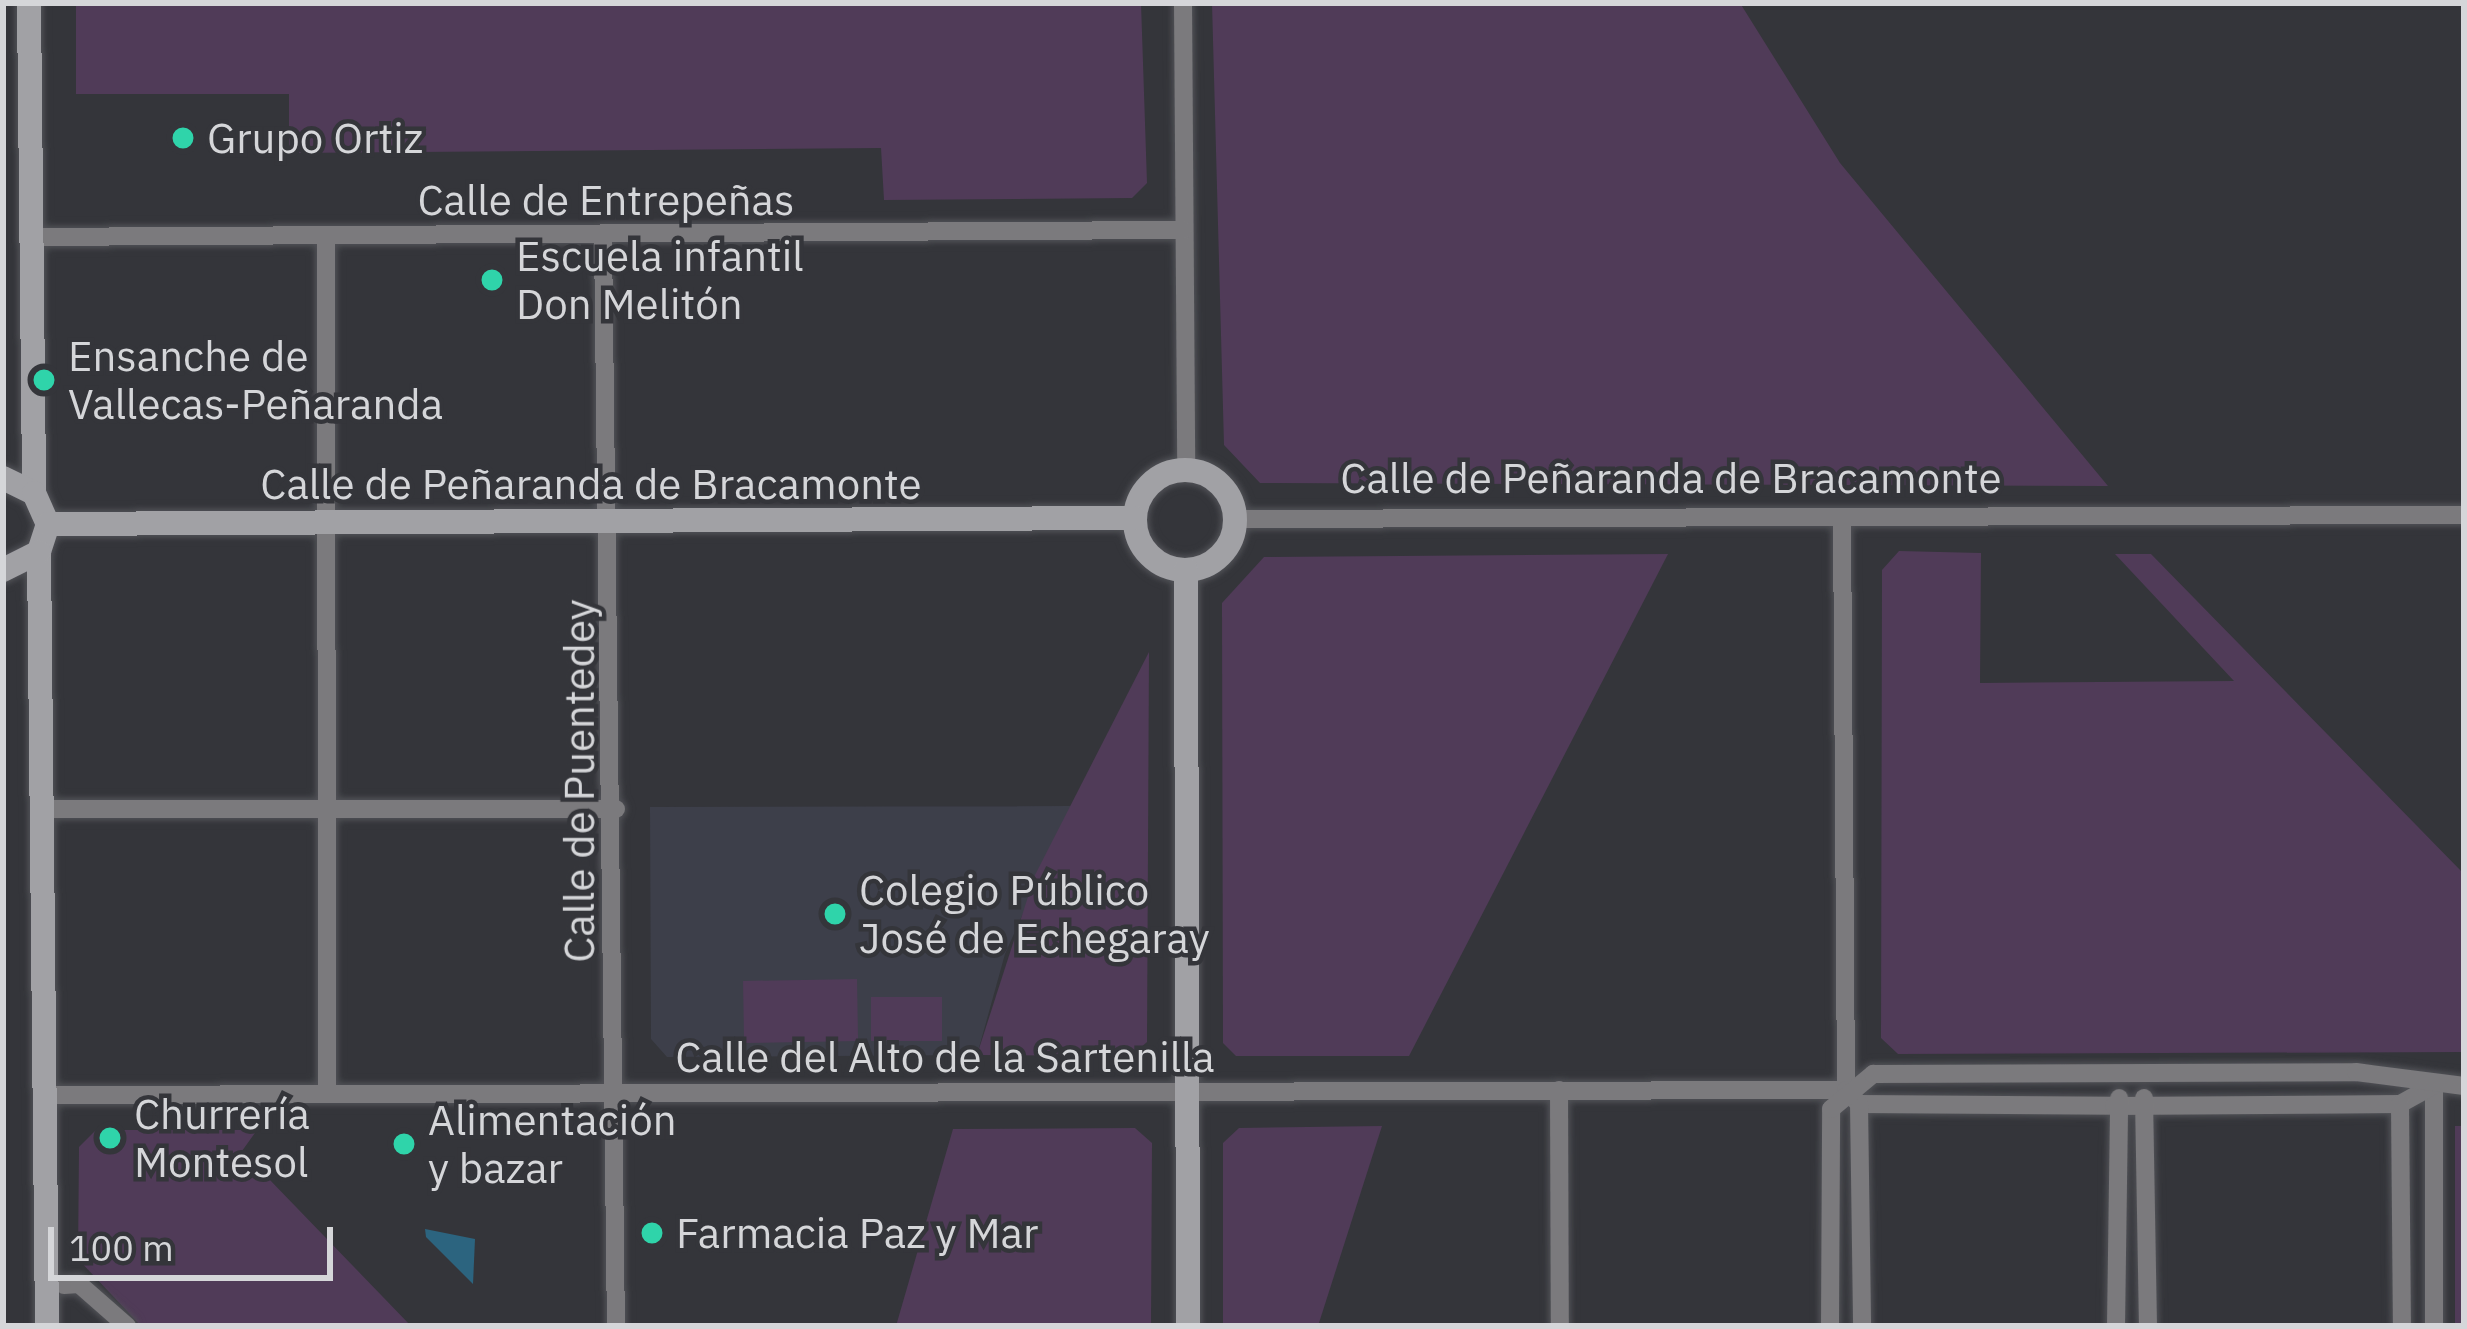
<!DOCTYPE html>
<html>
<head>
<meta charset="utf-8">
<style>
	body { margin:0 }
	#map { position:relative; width:2467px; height:1329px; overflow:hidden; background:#34353a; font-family:"IBM Plex Sans",sans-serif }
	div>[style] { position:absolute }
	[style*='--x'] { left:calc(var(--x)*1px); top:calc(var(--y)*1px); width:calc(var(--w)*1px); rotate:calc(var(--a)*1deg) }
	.built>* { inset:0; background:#3d3f4a }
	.green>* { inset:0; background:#503b58; transform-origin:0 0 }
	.water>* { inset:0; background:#2c647f }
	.roads { filter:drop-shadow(0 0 3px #515257) drop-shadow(0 0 3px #515257) }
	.street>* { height:18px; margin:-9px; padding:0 9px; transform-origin:9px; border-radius:9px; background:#7b7a7d }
	.secondary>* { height:24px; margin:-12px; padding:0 12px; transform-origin:12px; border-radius:12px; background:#a1a1a5 }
	.secondary>.ring { margin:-12px; padding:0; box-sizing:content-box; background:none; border:24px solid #a1a1a5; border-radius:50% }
	.dots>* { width:33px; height:33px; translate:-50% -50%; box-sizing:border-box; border:6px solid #34353a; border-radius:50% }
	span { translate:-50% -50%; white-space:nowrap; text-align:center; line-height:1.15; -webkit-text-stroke:9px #34353a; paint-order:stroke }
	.poi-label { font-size:42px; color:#d5d6d9 }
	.left { translate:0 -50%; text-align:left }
	.street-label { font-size:42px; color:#d5d6d9 }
	.frame { position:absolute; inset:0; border:6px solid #d5d6d9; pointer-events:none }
	.scale { position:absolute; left:48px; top:1227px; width:285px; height:54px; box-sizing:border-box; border:6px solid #d5d6d9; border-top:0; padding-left:15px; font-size:36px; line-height:42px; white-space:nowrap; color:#d5d6d9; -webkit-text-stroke:9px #34353a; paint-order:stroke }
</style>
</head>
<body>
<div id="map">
	<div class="built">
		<div style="clip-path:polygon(1071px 806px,1005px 954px,977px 1055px,667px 1057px,651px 1039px,650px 807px)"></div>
	</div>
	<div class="green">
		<div style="clip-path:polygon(76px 3px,1141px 3px,1147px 183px,1132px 198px,884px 200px,881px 148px,289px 153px,289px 94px,76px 94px)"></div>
		<div style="clip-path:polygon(1212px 3px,1740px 3px,1840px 163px,2108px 486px,1260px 483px,1224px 445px)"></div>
		<div style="clip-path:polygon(1899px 551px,1981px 553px,1980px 683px,2234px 681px,2115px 554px,2151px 554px,2464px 874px,2464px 1052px,1898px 1054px,1881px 1038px,1882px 570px)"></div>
		<div style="clip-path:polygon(1668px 554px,1409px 1056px,1236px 1056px,1223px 1043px,1222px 603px,1264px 557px)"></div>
		<div style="clip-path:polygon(1149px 652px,1147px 1042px,1131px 1056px,977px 1055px,1035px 875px)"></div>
		<div style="left:857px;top:979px;width:62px;height:114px;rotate:89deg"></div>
		<div style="left:942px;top:997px;width:44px;height:71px;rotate:90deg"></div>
		<div style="clip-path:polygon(1382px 1126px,1318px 1326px,1223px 1326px,1223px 1143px,1239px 1128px)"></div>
		<div style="left:2455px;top:1126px;width:9px;height:200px"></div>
		<div style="clip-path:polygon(1135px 1128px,1152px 1143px,1151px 1326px,896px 1326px,953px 1129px)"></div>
		<div style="clip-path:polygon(96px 1130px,257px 1130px,242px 1151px,411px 1326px,141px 1326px,78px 1259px,79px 1147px)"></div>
	</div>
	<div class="water">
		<div style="clip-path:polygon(425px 1229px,475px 1239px,473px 1284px,426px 1237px)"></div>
	</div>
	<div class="roads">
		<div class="street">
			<div style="--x:1183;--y:3;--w:468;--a:89.6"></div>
			<div style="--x:326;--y:236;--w:854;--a:89.93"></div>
			<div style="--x:603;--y:236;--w:1090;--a:89.32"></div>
			<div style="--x:29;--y:237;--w:1154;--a:-0.35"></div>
			<div style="--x:1842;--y:518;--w:572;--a:89.6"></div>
			<div style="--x:1236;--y:519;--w:1228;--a:-0.19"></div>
			<div style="--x:44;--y:809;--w:572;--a:0"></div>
			<div style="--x:2434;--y:1085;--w:241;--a:90"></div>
			<div style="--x:1559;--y:1090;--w:236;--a:89.8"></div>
			<div style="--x:44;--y:1095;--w:1802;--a:-0.16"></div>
			<div style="--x:1846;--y:1090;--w:19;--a:47"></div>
			<div style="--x:1859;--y:1104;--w:255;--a:0.4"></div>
			<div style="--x:2114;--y:1106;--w:286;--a:-0.4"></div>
			<div style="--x:2400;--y:1104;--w:39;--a:-29"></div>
			<div style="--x:2144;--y:1098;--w:228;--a:89"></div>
			<div style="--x:1859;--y:1104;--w:222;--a:89.2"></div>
			<div style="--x:2400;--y:1104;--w:222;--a:89.5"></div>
			<div style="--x:64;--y:1285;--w:15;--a:-4"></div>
			<div style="--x:79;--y:1284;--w:64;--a:41.2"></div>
			<div style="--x:1830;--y:1326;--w:217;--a:-89.7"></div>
			<div style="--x:1831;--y:1109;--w:55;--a:-39.8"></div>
			<div style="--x:1873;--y:1074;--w:483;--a:-0.2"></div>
			<div style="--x:2356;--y:1072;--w:109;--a:7.4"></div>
			<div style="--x:2116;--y:1326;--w:228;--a:-89.2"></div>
		</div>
		<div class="secondary">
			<div style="--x:29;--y:3;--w:490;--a:89.4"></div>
			<div class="ring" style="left:1135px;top:470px;width:76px;height:76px"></div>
			<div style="--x:3;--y:478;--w:34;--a:26"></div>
			<div style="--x:34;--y:493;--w:34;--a:66"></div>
			<div style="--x:48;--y:524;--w:29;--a:108"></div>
			<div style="--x:39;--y:552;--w:774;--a:89.41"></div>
			<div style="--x:48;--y:524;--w:1087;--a:-0.32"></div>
			<div style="--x:3;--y:570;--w:40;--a:-26.6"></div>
			<div style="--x:1186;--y:570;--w:756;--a:89.85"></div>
		</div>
	</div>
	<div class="dots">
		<div style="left:183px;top:138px;background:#2fd4aa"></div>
		<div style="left:492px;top:280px;background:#2fd4aa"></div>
		<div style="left:44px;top:380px;background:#2fd4aa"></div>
		<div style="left:835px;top:914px;background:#2fd4aa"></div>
		<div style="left:110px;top:1138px;background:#2fd4aa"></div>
		<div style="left:404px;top:1144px;background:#2fd4aa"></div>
		<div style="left:652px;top:1233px;background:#2fd4aa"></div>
	</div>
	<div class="poi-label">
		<span class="left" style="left:207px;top:138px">Grupo Ortiz</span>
		<span class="left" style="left:516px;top:280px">Escuela infantil<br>Don Melitón</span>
		<span class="left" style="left:68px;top:380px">Ensanche de<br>Vallecas-Peñaranda</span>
		<span class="left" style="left:859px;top:914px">Colegio Público<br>José de Echegaray</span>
		<span class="left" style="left:134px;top:1138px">Churrería<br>Montesol</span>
		<span class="left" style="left:428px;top:1144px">Alimentación<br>y bazar</span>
		<span class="left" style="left:676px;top:1233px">Farmacia Paz y Mar</span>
	</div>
	<div class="street-label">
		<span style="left:606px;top:200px">Calle de Entrepeñas</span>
		<span style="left:1671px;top:478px">Calle de Peñaranda de Bracamonte</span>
		<span style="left:591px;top:484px">Calle de Peñaranda de Bracamonte</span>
		<span style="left:579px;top:781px;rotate:-90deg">Calle de Puentedey</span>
		<span style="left:945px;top:1057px">Calle del Alto de la Sartenilla</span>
	</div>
	<div class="frame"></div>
	<div class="scale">100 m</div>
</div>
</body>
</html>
